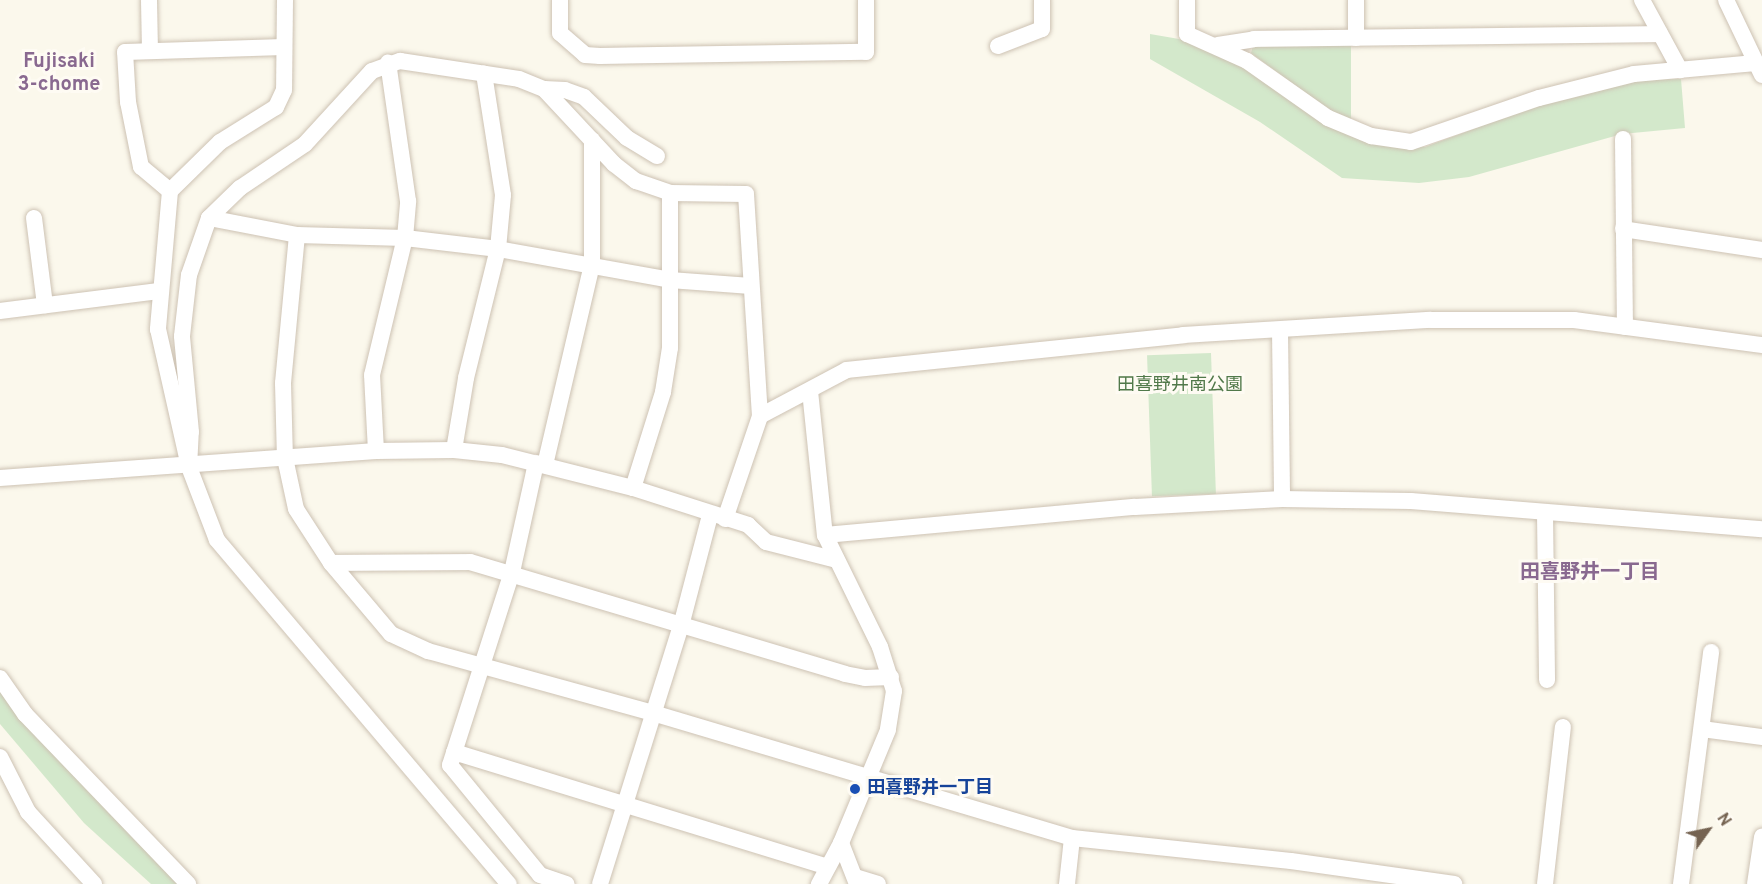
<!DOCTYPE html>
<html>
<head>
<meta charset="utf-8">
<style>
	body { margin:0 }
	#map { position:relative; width:1762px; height:884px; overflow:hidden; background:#fbf8ec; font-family:Overpass,"Noto Sans JP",sans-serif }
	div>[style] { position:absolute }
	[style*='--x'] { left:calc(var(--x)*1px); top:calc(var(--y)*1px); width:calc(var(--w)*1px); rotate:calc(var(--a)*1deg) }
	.green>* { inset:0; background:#d3e8cb; transform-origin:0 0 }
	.roads { filter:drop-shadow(0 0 2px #cdc2b3) drop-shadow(0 0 2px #cdc2b3) }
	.minor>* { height:16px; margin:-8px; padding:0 8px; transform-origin:8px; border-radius:8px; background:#fff }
	.dots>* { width:16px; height:16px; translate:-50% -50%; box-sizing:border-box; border:3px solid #fefbf3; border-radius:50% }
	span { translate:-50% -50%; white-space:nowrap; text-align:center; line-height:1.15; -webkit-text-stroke:6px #fefbf3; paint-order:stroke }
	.park-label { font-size:18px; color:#51794a }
	.transit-label { font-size:18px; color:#164399; font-weight:700 }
	.left { translate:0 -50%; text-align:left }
	.neighbourhood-label { font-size:20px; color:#896990; font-weight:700 }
	.north { position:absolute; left:1678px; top:800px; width:60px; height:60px; -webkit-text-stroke:4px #fefbf3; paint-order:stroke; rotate:57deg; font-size:16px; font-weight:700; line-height:24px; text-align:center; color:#756351 }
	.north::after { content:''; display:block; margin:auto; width:21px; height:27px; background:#756351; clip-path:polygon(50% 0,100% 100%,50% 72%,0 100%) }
</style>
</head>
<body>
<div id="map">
	<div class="green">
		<div style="clip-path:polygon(1150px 34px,1179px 39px,1244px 66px,1325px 125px,1369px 143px,1425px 147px,1541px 104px,1636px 80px,1681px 79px,1685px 128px,1622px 134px,1469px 177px,1419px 183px,1342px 178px,1260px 122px,1150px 59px)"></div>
		<div style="clip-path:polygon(1351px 45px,1351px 120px,1330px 111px,1251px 53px,1253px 46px)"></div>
		<div style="left:1211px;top:353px;width:141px;height:64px;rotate:88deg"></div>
		<div style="clip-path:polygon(0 692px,179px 884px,151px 884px,84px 823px,0 724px)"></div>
	</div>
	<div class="roads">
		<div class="minor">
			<div style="--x:149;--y:0;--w:50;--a:88.9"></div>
			<div style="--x:285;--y:0;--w:90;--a:90.6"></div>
			<div style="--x:284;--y:90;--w:19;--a:115"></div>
			<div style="--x:276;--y:107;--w:66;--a:148"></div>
			<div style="--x:220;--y:142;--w:70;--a:135.6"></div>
			<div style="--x:170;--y:191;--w:139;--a:95"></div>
			<div style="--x:158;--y:329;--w:141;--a:77.3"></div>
			<div style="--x:189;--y:467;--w:78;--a:69"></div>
			<div style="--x:217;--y:540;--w:451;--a:49.7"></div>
			<div style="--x:560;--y:0;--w:33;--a:90"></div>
			<div style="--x:560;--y:33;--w:33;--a:41"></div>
			<div style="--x:585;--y:55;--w:15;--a:4"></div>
			<div style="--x:600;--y:56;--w:266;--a:-0.9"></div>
			<div style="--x:866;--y:52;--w:52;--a:-90"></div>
			<div style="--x:1187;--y:0;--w:34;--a:90"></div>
			<div style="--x:1187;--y:34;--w:66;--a:24.2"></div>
			<div style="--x:1247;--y:61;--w:99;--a:35.1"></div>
			<div style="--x:1328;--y:118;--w:47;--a:22.7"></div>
			<div style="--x:1371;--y:136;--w:40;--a:8.5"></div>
			<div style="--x:1411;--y:142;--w:135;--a:-19"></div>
			<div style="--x:1539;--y:98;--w:98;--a:-14.2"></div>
			<div style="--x:1634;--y:74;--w:122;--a:-5.2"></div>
			<div style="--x:1356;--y:0;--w:38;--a:90"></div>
			<div style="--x:1642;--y:0;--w:80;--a:61.5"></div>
			<div style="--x:1726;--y:0;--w:83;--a:64.4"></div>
			<div style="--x:1218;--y:45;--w:36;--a:-9"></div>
			<div style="--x:1254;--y:39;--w:406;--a:-0.7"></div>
			<div style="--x:998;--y:46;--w:47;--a:-21.1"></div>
			<div style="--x:1042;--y:29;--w:29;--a:-90"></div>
			<div style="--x:544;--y:89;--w:21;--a:3"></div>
			<div style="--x:565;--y:90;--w:20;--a:20"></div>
			<div style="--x:584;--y:97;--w:59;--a:43.6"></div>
			<div style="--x:627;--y:138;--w:35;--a:31"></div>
			<div style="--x:1623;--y:139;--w:188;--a:89.4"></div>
			<div style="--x:170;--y:191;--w:38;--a:-140"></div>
			<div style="--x:141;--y:167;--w:66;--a:-101.3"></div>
			<div style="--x:128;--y:102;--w:50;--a:-93.4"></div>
			<div style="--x:125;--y:52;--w:159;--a:-1.8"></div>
			<div style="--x:34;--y:218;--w:88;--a:82.8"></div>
			<div style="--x:209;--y:218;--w:90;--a:10.9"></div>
			<div style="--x:297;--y:235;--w:108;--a:1.6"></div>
			<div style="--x:405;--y:238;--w:94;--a:6.7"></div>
			<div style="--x:498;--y:249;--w:175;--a:10.2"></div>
			<div style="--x:670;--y:280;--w:81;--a:4.2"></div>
			<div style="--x:1623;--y:229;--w:141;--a:8.6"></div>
			<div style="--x:297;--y:235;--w:149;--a:95.4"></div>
			<div style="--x:283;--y:383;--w:75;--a:88.5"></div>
			<div style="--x:285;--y:458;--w:52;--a:77.8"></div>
			<div style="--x:296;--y:509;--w:64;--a:57.1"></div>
			<div style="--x:331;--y:563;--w:93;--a:49.8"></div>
			<div style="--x:391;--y:634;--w:41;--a:24.7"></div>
			<div style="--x:428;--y:651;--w:233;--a:15.4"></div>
			<div style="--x:653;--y:713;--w:437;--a:16.6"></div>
			<div style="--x:1072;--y:838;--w:220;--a:6"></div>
			<div style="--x:1291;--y:861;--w:165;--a:8"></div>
			<div style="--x:0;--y:311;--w:160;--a:-7.2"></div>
			<div style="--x:1280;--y:330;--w:169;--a:89.3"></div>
			<div style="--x:810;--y:391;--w:145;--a:84.1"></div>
			<div style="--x:825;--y:535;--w:125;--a:63.8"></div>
			<div style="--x:880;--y:647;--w:46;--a:72.3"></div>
			<div style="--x:894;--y:691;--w:39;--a:99"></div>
			<div style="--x:888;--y:730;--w:122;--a:112.6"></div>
			<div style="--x:841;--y:843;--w:47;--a:118.2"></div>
			<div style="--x:454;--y:450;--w:73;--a:-80.5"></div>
			<div style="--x:466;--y:378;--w:133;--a:-76.1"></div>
			<div style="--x:498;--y:249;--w:54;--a:-84.7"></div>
			<div style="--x:503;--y:195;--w:123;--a:-98.9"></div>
			<div style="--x:376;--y:451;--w:76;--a:-93"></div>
			<div style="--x:372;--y:375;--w:141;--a:-76.5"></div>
			<div style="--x:405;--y:238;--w:37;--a:-85"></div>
			<div style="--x:408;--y:201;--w:140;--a:-98.2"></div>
			<div style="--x:536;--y:463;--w:112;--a:102.4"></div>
			<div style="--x:512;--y:572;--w:203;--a:107.8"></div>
			<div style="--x:450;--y:765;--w:142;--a:50.7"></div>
			<div style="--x:540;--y:875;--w:28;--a:19"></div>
			<div style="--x:545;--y:465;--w:206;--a:-76.8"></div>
			<div style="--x:592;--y:264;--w:124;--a:-90"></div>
			<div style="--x:189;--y:467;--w:35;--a:-87"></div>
			<div style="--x:191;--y:432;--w:96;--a:-95.4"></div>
			<div style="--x:182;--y:336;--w:61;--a:-83.5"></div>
			<div style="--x:189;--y:275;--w:60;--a:-70.7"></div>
			<div style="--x:209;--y:218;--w:43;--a:-44.1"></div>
			<div style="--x:240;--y:188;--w:78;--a:-34.1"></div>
			<div style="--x:305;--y:144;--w:99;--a:-47.5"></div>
			<div style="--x:372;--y:71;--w:30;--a:-20"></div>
			<div style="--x:400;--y:61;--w:120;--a:8.6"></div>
			<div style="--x:519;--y:79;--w:27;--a:22"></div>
			<div style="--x:544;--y:89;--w:103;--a:47"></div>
			<div style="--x:614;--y:164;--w:28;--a:38"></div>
			<div style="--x:636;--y:181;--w:36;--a:19"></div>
			<div style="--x:670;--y:193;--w:76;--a:0.8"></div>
			<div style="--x:746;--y:194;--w:222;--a:86.4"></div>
			<div style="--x:0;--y:478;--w:377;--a:-4.1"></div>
			<div style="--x:376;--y:451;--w:78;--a:-0.7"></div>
			<div style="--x:454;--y:450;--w:48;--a:5.9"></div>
			<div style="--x:502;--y:455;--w:135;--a:14.1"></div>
			<div style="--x:633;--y:488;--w:121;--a:17.8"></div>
			<div style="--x:748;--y:525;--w:25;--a:43"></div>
			<div style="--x:766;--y:542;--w:73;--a:14.2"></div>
			<div style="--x:633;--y:488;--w:101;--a:-72.6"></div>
			<div style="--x:663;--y:392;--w:45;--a:-81"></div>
			<div style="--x:670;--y:348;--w:155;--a:-90"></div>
			<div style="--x:1545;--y:513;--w:167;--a:89.3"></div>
			<div style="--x:725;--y:519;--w:109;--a:-71.2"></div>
			<div style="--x:760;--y:416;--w:98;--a:-27.9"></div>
			<div style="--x:847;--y:370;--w:338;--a:-5.9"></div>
			<div style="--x:1183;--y:335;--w:248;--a:-3.5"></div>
			<div style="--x:1431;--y:320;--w:143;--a:0"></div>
			<div style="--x:1574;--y:320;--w:190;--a:7.6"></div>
			<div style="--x:825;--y:535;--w:311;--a:-5.2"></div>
			<div style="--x:1135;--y:507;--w:147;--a:-3.1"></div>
			<div style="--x:1282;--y:499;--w:129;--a:0.9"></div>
			<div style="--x:1411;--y:501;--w:352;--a:4.6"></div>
			<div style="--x:331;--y:563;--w:139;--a:-0.4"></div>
			<div style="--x:470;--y:562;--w:391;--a:16.6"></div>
			<div style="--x:845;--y:674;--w:20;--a:11"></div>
			<div style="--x:865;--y:678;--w:26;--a:-2"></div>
			<div style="--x:0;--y:678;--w:44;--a:55.2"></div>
			<div style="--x:25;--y:714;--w:236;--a:46.2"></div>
			<div style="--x:1702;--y:729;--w:61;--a:7.6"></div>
			<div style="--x:454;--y:752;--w:390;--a:17.1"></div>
			<div style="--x:0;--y:757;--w:62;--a:63"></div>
			<div style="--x:28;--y:812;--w:98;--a:47.5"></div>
			<div style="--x:841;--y:843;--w:44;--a:68.7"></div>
			<div style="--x:855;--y:877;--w:24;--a:17"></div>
			<div style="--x:600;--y:884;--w:275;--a:-72.6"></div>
			<div style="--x:682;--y:622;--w:111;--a:-75.3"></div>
			<div style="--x:1067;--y:884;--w:46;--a:-83.8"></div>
			<div style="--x:1545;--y:884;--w:158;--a:-83.5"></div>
			<div style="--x:1681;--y:884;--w:234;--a:-82.6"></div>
			<div style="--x:1755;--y:884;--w:48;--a:-81.5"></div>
		</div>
	</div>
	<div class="dots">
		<div style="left:855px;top:789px;background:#1a4fb4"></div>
	</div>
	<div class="park-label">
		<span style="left:1180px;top:386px">田喜野井南公園</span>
	</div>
	<div class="transit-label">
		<span class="left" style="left:867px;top:789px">田喜野井一丁目</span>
	</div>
	<div class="neighbourhood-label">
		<span style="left:59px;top:74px">Fujisaki<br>3-chome</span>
		<span style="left:1590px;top:573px">田喜野井一丁目</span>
	</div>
	<div class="north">N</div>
</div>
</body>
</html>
